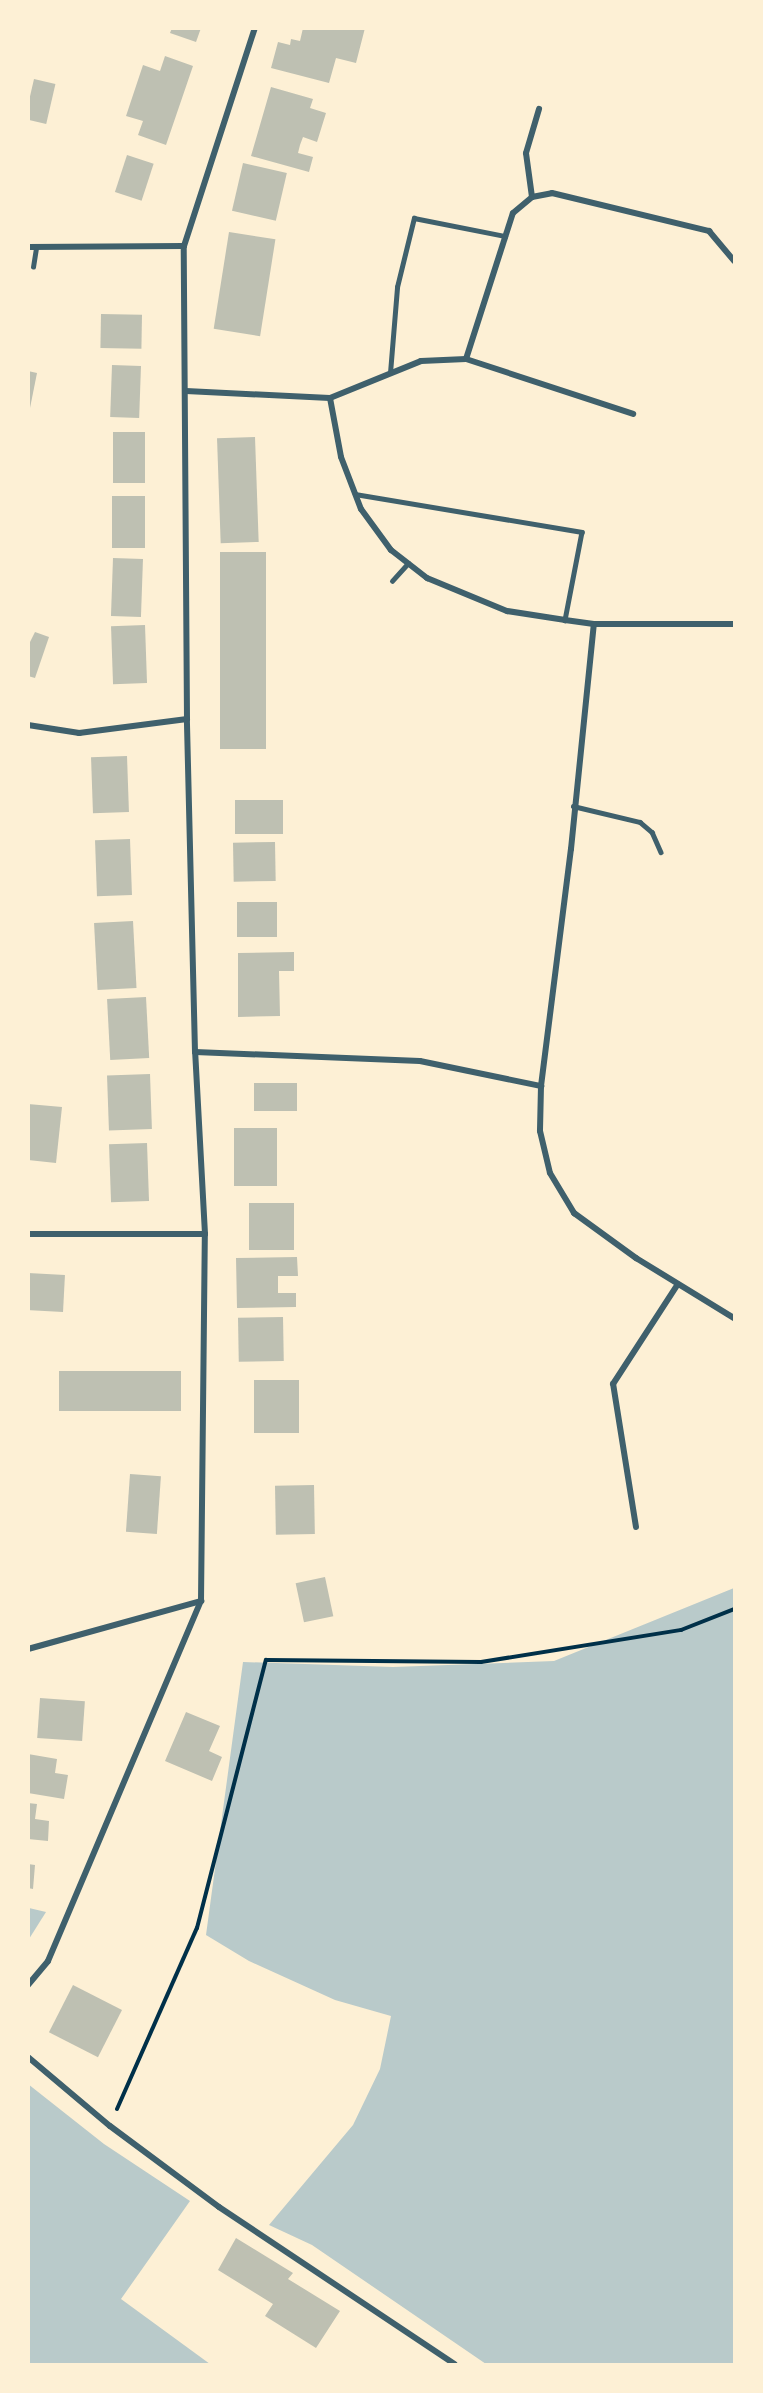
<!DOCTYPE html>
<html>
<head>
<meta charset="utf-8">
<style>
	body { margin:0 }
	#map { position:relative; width:763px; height:2393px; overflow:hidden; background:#fdf0d5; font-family:Raleway,sans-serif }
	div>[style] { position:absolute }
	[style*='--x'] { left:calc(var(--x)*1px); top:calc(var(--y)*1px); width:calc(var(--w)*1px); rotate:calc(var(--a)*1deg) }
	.green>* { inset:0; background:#b9caca }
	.building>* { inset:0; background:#bec0b2; transform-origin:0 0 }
	.path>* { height:4px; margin:-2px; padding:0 2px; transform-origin:2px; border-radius:2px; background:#003049 }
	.service>* { height:4.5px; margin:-2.25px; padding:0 2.25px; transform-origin:2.25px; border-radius:2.25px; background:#3f606c }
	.minor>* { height:6px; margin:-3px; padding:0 3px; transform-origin:3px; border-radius:3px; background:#3f606c }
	span { translate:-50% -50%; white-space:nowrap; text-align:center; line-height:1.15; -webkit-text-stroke:5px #fdf0d5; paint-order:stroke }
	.frame { position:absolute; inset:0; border:30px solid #fdf0d5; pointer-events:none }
</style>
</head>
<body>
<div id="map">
	<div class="green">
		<div style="clip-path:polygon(734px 1588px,734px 2364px,486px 2364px,312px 2245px,269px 2225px,353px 2125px,380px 2069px,391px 2016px,335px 2000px,249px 1961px,206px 1935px,243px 1662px,393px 1667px,554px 1661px)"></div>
		<div style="clip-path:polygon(29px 1908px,46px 1912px,29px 1939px,28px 1908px)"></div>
		<div style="clip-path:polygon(28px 2084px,104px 2144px,190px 2201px,121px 2299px,210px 2364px,29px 2364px)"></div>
	</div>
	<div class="building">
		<div style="clip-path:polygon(172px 28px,201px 28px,196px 42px,170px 33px)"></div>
		<div style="clip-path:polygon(303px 28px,365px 28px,356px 63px,336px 58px,329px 83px,271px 68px,278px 42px,290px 45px,291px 39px,300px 41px)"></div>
		<div style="clip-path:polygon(165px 56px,193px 66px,166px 145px,138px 135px,143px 121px,126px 116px,143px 65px,160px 71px)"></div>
		<div style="left:34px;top:79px;width:22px;height:41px;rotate:13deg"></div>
		<div style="clip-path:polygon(271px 87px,313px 99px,310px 108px,326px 113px,317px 142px,303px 137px,300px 145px,298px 153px,313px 157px,309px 172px,251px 156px)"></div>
		<div style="left:127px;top:155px;width:28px;height:39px;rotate:18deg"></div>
		<div style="left:243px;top:163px;width:45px;height:49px;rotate:13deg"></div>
		<div style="left:229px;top:232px;width:47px;height:98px;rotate:9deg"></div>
		<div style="left:101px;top:314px;width:41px;height:34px;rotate:1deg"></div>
		<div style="left:112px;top:365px;width:29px;height:52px;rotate:2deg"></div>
		<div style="clip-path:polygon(28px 371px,37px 373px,30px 408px,28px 408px)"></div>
		<div style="left:113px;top:432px;width:32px;height:51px"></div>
		<div style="left:255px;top:437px;width:105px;height:38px;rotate:88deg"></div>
		<div style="left:112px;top:496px;width:33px;height:52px"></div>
		<div style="left:220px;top:552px;width:46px;height:197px"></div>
		<div style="left:113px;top:558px;width:30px;height:58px;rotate:2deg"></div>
		<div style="left:145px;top:625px;width:58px;height:34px;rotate:88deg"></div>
		<div style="clip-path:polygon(35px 632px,49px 637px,35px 678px,28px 676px,28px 646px)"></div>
		<div style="left:127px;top:756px;width:56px;height:36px;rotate:88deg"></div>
		<div style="left:235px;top:800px;width:48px;height:34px"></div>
		<div style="left:130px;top:839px;width:56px;height:35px;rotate:88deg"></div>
		<div style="left:275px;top:842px;width:39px;height:42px;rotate:89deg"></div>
		<div style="left:237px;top:902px;width:40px;height:35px"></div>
		<div style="left:133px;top:921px;width:67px;height:39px;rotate:87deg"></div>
		<div style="clip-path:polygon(294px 952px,294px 971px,279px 971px,280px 1016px,238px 1017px,238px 953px)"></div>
		<div style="left:146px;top:997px;width:61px;height:39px;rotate:87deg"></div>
		<div style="left:150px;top:1074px;width:55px;height:43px;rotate:88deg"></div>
		<div style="left:254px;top:1083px;width:43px;height:28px"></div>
		<div style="clip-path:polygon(28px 1104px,62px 1107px,56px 1163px,28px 1160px)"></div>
		<div style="left:234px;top:1128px;width:43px;height:58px"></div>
		<div style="left:147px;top:1143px;width:58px;height:38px;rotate:88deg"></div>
		<div style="left:249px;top:1203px;width:45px;height:47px"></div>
		<div style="clip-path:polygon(297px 1257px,298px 1276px,278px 1276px,278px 1293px,296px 1293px,296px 1307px,237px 1308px,236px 1258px)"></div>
		<div style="left:28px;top:1273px;width:37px;height:37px;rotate:3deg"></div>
		<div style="left:283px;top:1317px;width:44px;height:45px;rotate:89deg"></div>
		<div style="left:59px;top:1371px;width:122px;height:40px"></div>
		<div style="left:254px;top:1380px;width:45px;height:53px"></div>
		<div style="left:130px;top:1474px;width:31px;height:58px;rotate:4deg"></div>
		<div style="left:314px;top:1485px;width:49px;height:39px;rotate:89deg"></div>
		<div style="left:325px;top:1577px;width:40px;height:30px;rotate:78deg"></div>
		<div style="left:40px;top:1698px;width:45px;height:40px;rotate:4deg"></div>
		<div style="clip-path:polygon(186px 1712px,220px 1726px,209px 1751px,222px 1757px,212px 1781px,165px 1761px)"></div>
		<div style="clip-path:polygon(28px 1754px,57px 1759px,55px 1773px,68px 1775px,64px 1799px,28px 1793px)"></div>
		<div style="clip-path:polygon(28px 1803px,37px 1804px,35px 1819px,49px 1821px,48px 1841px,28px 1839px)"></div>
		<div style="clip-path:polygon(28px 1864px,35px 1865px,33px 1889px,28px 1888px)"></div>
		<div style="left:73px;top:1985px;width:55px;height:53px;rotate:27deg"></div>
		<div style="clip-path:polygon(236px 2238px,293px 2273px,288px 2279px,340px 2311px,316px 2348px,265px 2316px,273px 2304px,218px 2270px)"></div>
	</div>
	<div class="path">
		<div style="--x:117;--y:2109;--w:198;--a:-66.2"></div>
		<div style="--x:197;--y:1928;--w:277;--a:-75.6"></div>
		<div style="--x:266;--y:1660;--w:215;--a:0.5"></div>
		<div style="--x:481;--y:1662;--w:203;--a:-9.1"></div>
		<div style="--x:681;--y:1630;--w:57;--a:-21.6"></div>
	</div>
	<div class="service">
		<div style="--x:33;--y:267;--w:19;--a:-81"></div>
		<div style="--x:390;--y:373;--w:86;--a:-85.3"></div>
		<div style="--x:397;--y:287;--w:71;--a:-76.2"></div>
		<div style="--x:414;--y:218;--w:93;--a:11.2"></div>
		<div style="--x:355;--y:494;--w:230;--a:9.5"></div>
		<div style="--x:582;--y:532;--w:90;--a:100.9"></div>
		<div style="--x:392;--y:581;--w:24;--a:-48"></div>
		<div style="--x:573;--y:806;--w:69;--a:13.4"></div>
		<div style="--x:640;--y:822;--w:16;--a:40"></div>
		<div style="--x:652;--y:832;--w:22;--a:66"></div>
	</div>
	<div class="minor">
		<div style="--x:532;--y:197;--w:44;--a:-97.8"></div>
		<div style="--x:526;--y:153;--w:46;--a:-73.5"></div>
		<div style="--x:28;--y:247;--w:156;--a:-0.4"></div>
		<div style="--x:466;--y:359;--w:176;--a:18.2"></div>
		<div style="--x:186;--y:391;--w:144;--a:2.8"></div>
		<div style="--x:330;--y:398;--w:98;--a:-22.1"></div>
		<div style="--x:421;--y:361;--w:45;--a:-2.5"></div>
		<div style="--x:466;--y:359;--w:153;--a:-72.2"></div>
		<div style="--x:513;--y:213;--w:25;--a:-40"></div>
		<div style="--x:532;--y:197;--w:20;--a:-11"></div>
		<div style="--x:552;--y:193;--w:162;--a:13.6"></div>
		<div style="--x:709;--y:231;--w:39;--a:50"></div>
		<div style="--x:330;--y:398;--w:60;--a:79.4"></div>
		<div style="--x:341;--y:457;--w:56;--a:69"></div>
		<div style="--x:361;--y:509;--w:51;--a:53.8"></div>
		<div style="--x:391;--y:550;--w:46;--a:37.9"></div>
		<div style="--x:427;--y:578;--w:87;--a:22.4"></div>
		<div style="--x:507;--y:611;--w:59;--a:8.8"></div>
		<div style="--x:565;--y:620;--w:29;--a:8"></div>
		<div style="--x:594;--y:624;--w:140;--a:0"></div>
		<div style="--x:28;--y:725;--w:52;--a:8.9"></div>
		<div style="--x:79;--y:733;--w:109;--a:-7.4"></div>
		<div style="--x:195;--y:1052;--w:225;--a:2.3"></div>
		<div style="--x:420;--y:1061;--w:124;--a:11.7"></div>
		<div style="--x:541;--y:1086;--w:45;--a:91.3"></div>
		<div style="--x:540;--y:1131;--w:43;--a:76.6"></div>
		<div style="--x:550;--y:1173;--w:47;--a:59"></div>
		<div style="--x:574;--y:1213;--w:77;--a:36"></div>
		<div style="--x:636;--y:1258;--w:115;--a:31.5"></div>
		<div style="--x:541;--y:1086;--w:239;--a:-82.8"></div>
		<div style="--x:571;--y:849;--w:226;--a:-84.2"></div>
		<div style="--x:28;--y:1234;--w:177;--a:0"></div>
		<div style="--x:636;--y:1527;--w:145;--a:-99.1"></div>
		<div style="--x:613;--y:1384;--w:119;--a:-57"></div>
		<div style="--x:28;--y:1649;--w:180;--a:-15.5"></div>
		<div style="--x:28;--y:1985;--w:31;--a:-50"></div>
		<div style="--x:48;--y:1961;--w:391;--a:-67"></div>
		<div style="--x:201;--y:1601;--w:367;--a:-89.4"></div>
		<div style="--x:205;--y:1234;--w:182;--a:-93.1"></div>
		<div style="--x:195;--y:1052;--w:333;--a:-91.4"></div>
		<div style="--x:187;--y:719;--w:473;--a:-90.4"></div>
		<div style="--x:184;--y:246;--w:229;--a:-72"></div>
		<div style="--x:28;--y:2057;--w:107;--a:40.1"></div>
		<div style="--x:110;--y:2126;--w:136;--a:36.6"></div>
		<div style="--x:219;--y:2207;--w:283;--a:33.7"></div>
	</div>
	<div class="frame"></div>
</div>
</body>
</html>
